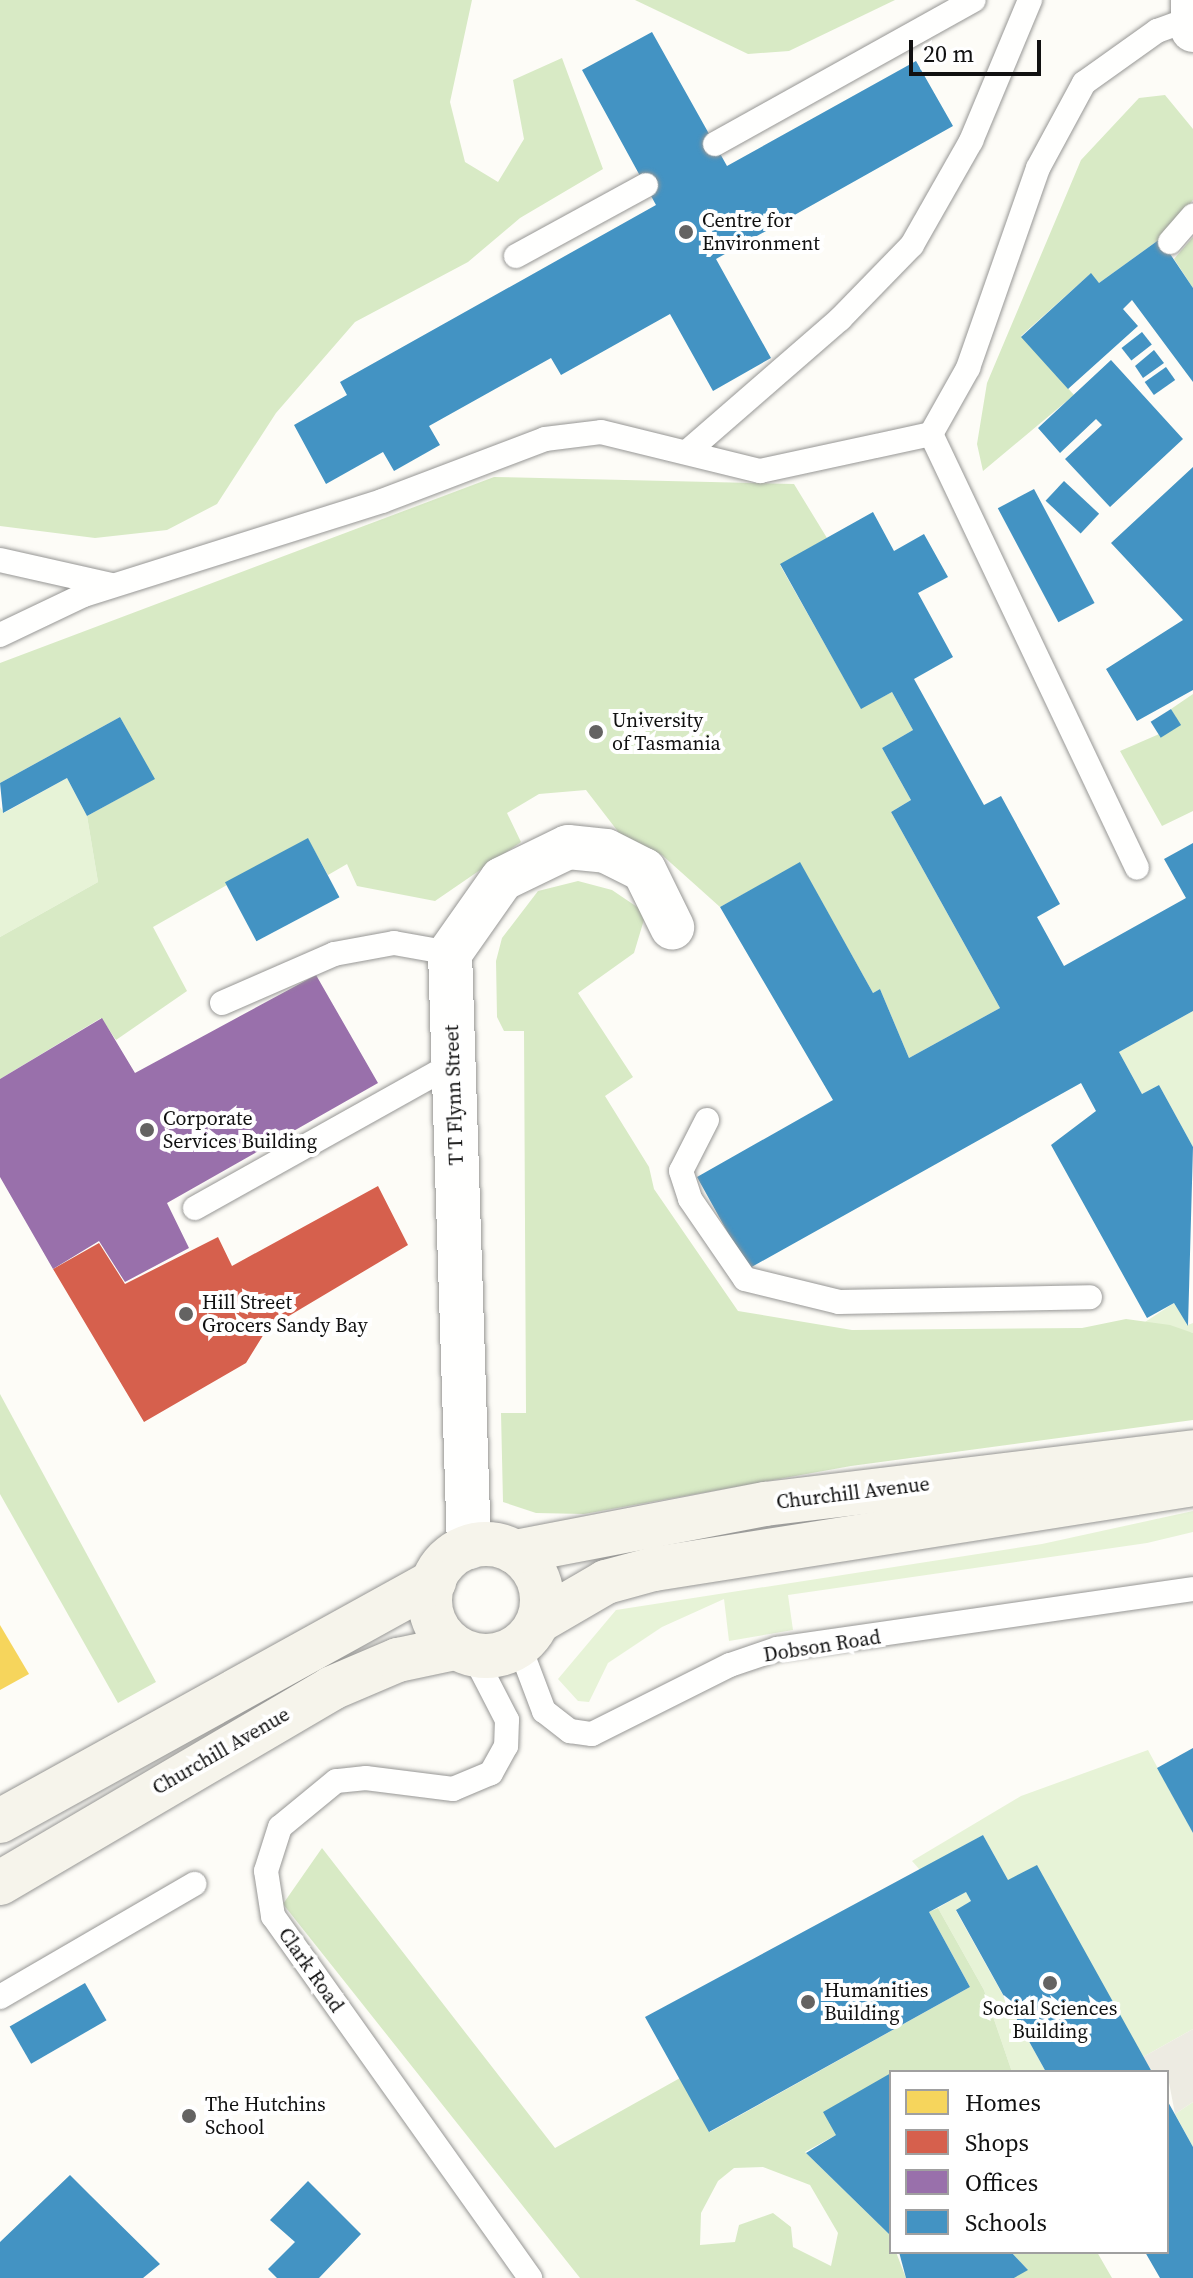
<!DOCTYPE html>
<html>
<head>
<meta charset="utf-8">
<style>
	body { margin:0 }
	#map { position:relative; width:1193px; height:2278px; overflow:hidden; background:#fdfcf7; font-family:"Source Serif 4",serif }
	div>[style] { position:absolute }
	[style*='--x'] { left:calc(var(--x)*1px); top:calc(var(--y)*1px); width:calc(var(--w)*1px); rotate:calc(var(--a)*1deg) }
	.green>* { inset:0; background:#e7f3d7 }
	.forest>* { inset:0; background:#d8eac5 }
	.plaza>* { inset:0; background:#edebe2 }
	.homes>* { inset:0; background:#f6d55c }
	.shops>* { inset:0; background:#d6604d }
	.offices>* { inset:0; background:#9970ab }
	.schools>* { inset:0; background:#4393c3; transform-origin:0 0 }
	.roads { filter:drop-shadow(0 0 2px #979795) drop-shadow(0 0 2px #979795) }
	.lane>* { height:24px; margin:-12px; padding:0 12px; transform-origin:12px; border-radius:12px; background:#fffffe }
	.street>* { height:44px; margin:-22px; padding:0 22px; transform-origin:22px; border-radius:22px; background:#fffffe }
	.secondary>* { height:44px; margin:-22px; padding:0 22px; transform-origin:22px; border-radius:22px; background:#f6f4eb }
	.secondary>.ring { margin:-22px; padding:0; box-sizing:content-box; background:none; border:44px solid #f6f4eb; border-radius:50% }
	.dots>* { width:22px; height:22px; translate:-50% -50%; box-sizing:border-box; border:4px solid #fff; border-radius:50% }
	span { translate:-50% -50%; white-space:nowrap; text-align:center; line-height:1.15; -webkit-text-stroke:8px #fff; paint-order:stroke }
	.poi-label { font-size:20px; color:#111 }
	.left { translate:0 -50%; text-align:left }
	.street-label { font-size:20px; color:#111 }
	.legend { position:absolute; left:889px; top:2070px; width:280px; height:184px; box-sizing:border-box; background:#fff; border:2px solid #a0a0a0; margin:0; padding:10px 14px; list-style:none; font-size:24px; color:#111 }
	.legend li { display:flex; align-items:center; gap:16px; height:40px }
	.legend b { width:40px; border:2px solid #a0a0a0 }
	.scale { position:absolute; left:909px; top:40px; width:132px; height:36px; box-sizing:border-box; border:4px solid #111; border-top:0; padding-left:10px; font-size:24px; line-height:28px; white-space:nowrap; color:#111; -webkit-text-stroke:6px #fff; paint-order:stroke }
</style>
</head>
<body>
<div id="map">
	<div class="green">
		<div style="clip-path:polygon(67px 778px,87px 816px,98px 882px,0 937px,0 807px,4px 813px)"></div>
		<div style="clip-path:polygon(1193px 1011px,1193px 1147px,1159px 1085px,1142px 1094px,1119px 1052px)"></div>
		<div style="clip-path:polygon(1174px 1303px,1188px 1325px,1193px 1323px,1193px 1333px,1145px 1322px)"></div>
		<div style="clip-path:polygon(1193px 1511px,1193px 1532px,1147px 1543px,788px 1595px,793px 1630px,729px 1641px,724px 1599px,662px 1627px,608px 1663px,589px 1702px,578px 1701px,558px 1679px,616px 1610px,1042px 1544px)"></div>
		<div style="clip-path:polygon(1148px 1750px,1193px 1833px,1193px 2029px,1143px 2057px,1008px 1880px,983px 1835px,920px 1870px,912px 1861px,1021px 1796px)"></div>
		<div style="clip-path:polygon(967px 1891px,971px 1901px,956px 1911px,1046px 2072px,1012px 2072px,984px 1990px,938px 1908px)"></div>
		<div style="clip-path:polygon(1193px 2102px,1193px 2147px,1175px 2114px)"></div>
	</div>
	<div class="forest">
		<div style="clip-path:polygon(0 0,472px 0,450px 102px,465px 162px,498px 182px,524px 139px,513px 80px,562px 58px,603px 169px,520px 218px,468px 262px,355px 322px,276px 413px,217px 504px,167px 530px,95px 538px,0 526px)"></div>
		<div style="clip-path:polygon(635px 0,895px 0,789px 51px,748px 54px)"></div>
		<div style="clip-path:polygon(1165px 95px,1193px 129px,1193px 200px,1160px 239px,1099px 283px,1090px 274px,1021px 336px,1074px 395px,983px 471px,977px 444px,987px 383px,1081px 160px,1139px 98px)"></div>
		<div style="clip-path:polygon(1193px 237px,1193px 288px,1174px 259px)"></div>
		<div style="clip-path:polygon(494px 477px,794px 484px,827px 538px,780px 565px,861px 708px,892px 692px,913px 730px,882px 748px,911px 800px,891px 812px,1000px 1008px,909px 1058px,880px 989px,873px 993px,800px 863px,720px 907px,662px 855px,623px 838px,586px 790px,539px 794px,507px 813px,521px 842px,435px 901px,357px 886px,347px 864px,328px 875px,308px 839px,153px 927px,187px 991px,116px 1040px,101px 1018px,0 1079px,0 937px,98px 882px,87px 816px,154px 779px,120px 717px,0 783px,0 663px)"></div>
		<div style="clip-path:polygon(1193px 694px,1193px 811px,1162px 826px,1120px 751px,1180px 725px,1171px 709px)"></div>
		<div style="clip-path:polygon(578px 881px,612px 890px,646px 913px,634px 953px,578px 993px,633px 1077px,605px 1096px,649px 1167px,654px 1189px,738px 1311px,852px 1330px,1082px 1328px,1126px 1319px,1170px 1325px,1193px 1333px,1193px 1420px,851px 1466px,584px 1514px,536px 1513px,503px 1502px,501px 1413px,526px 1413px,524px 1031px,504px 1031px,497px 1017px,496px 961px,502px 938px,538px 891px)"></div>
		<div style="clip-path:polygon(0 1394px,156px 1682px,118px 1703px,0 1494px)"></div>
		<div style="clip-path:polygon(evenodd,322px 1848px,555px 2148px,680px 2078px,710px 2132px,970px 1987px,929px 1912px,938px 1908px,984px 1990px,1012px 2072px,891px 2072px,836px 2135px,805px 2152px,889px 2234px,906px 2278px,580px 2278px,283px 1904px,322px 1848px,763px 2167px,810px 2185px,838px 2233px,831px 2266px,793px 2247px,791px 2227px,773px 2213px,739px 2225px,735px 2242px,700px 2245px,701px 2213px,718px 2181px,734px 2168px,763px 2167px)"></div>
		<div style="clip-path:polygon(1011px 2252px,1097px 2252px,1112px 2278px,1014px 2278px,1027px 2269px)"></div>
	</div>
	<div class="plaza">
		<div style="clip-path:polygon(1193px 2029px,1193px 2102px,1175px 2114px,1167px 2072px,1152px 2072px,1143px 2057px)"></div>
	</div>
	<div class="homes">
		<div style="clip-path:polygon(0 1625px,29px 1674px,0 1690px)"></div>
	</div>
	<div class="shops">
		<div style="clip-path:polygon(378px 1186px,408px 1245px,267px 1329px,246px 1363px,144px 1422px,53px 1269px,99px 1243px,125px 1284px,218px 1237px,232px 1266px)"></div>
	</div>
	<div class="offices">
		<div style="clip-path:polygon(316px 975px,378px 1083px,167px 1203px,189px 1248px,125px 1282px,99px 1241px,53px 1269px,0 1177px,0 1079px,102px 1018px,135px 1073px)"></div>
	</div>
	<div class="schools">
		<div style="clip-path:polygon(652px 32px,727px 166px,916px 61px,953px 126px,716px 259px,771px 358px,713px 391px,670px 314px,561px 375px,551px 358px,429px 426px,440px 445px,394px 471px,383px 452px,326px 484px,294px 425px,347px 395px,340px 382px,656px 205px,582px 70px)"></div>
		<div style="clip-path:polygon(1160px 239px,1193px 288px,1193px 382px,1132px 300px,1123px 309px,1138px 326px,1068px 389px,1021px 337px,1091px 273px,1099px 283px)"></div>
		<div style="left:1142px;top:332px;width:16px;height:26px;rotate:52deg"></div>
		<div style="clip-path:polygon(1154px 350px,1164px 363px,1143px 378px,1135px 366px)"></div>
		<div style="clip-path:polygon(1111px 360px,1183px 439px,1110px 507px,1065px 459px,1102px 425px,1096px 419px,1060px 453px,1038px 428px)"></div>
		<div style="left:1166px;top:367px;width:16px;height:26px;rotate:55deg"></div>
		<div style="clip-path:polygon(1193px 467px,1193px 690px,1137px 721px,1106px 669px,1183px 620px,1111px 543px)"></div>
		<div style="left:1064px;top:481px;width:48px;height:27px;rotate:43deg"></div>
		<div style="left:1034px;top:489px;width:129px;height:41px;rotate:62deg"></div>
		<div style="clip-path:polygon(873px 512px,894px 551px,924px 534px,948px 577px,918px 593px,953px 657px,914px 679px,984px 805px,1001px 796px,1060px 904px,1037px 917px,1064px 966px,1186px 898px,1164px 859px,1193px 843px,1193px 1011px,1119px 1052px,1142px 1094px,1159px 1085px,1193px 1147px,1188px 1326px,1174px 1303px,1147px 1318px,1051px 1145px,1096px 1111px,1081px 1083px,748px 1269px,697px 1177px,833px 1100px,720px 907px,800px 862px,873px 993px,880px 989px,909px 1058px,1000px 1008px,891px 812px,911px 800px,882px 748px,913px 730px,892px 692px,861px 709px,780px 564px)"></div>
		<div style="left:1171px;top:709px;width:19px;height:24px;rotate:58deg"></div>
		<div style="clip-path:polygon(120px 717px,155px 779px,87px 816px,67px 778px,3px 813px,0 783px)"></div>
		<div style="left:308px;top:838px;width:67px;height:94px;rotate:62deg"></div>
		<div style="clip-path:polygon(1193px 1748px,1193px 1833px,1157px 1768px)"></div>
		<div style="clip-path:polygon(983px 1835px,1008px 1880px,1037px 1865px,1152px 2072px,1046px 2072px,956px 1910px,971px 1901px,966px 1892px,929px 1912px,970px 1987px,709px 2132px,645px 2017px)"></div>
		<div style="left:85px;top:1983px;width:43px;height:87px;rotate:60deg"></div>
		<div style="clip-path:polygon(891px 2073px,891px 2236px,806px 2153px,836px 2135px,823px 2112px)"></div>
		<div style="clip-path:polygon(1167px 2100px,1193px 2147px,1193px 2278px,1160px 2278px,1145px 2252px,1167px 2252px)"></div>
		<div style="clip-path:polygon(70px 2175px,90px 2195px,160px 2264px,143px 2278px,0 2278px,0 2242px)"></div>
		<div style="clip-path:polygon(308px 2181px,361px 2234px,319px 2278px,277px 2278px,268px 2269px,295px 2242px,270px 2220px)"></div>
		<div style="clip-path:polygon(899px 2252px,1011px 2252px,1028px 2270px,1014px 2278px,906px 2278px)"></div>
	</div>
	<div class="roads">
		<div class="lane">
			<div style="--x:715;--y:144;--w:296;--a:-29.1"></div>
			<div style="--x:1170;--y:242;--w:35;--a:-49"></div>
			<div style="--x:516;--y:256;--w:148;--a:-28.6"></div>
			<div style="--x:931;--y:434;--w:480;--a:64.6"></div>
			<div style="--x:687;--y:452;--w:203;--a:-41"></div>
			<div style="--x:840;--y:319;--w:103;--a:-45.8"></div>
			<div style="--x:912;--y:245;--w:120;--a:-60.4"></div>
			<div style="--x:971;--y:141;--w:153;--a:-67.3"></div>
			<div style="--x:0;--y:560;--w:114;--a:12.7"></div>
			<div style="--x:0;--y:635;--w:93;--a:-25.5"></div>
			<div style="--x:84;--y:595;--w:312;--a:-17.5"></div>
			<div style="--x:382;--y:501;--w:174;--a:-20.8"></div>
			<div style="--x:545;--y:439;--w:56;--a:-7.1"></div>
			<div style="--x:601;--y:432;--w:164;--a:13.8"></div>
			<div style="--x:760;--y:471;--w:175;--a:-12.2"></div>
			<div style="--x:931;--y:434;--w:76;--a:-60.7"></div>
			<div style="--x:968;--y:368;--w:212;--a:-70.7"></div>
			<div style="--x:1038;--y:168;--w:97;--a:-61.6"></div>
			<div style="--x:1084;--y:83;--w:90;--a:-35.5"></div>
			<div style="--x:1157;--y:31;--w:35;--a:-20"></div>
			<div style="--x:222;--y:1003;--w:122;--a:-23.6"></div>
			<div style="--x:334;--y:954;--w:61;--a:-10.4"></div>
			<div style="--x:394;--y:943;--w:57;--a:10.1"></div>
			<div style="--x:707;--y:1120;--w:57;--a:117"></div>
			<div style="--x:681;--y:1171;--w:29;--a:72"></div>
			<div style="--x:690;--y:1199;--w:97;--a:55.5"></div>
			<div style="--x:745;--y:1279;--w:97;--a:13.7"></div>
			<div style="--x:839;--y:1302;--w:251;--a:-1.1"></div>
			<div style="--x:195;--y:1208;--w:295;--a:-29.2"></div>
			<div style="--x:519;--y:1645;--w:71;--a:69.3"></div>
			<div style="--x:544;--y:1711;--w:33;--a:38"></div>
			<div style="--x:570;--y:1731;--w:22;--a:8"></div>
			<div style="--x:592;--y:1734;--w:154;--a:-26.6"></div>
			<div style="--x:730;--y:1665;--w:50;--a:-18.8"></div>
			<div style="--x:777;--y:1649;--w:420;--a:-8.2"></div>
			<div style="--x:474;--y:1656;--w:72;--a:62.7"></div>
			<div style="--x:507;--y:1720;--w:26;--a:92"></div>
			<div style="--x:506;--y:1746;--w:31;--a:119"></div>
			<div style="--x:491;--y:1773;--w:41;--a:157.2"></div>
			<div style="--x:453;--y:1789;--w:88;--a:-172.8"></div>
			<div style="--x:366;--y:1778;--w:30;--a:174"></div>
			<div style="--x:336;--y:1781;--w:72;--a:140.6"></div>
			<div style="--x:280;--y:1827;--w:46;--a:107.7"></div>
			<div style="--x:266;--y:1871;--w:46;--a:81.2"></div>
			<div style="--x:273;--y:1916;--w:444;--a:54.6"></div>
			<div style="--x:0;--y:1997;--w:225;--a:-30.2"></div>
		</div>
		<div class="street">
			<div style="--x:1193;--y:0;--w:30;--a:90"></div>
			<div style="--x:469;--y:1547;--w:594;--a:-91.83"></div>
			<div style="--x:450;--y:953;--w:90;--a:-54.9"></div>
			<div style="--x:502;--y:879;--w:73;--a:-25.9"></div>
			<div style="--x:568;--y:847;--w:38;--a:6"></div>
			<div style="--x:606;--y:851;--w:42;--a:26.6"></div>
			<div style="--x:644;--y:870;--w:64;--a:63.8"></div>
		</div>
		<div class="secondary">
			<div class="ring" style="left:430px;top:1544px;width:68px;height:68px"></div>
			<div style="--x:515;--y:1552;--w:255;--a:-10.9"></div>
			<div style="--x:765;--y:1504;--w:431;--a:-6.9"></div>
			<div style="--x:539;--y:1621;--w:78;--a:-30.2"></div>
			<div style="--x:606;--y:1582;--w:50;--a:-15.2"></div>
			<div style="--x:654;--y:1569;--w:546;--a:-8.96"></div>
			<div style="--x:0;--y:1821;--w:496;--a:-28.9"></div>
			<div style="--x:0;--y:1883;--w:385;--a:-30.4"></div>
			<div style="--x:332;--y:1688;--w:72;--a:-23"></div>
			<div style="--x:398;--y:1660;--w:58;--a:-11.9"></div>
		</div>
	</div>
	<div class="dots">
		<div style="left:686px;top:232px;background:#646362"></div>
		<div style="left:596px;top:732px;background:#646362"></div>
		<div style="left:147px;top:1130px;background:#646362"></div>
		<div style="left:186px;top:1314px;background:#646362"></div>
		<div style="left:1050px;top:1983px;background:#646362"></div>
		<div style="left:808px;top:2002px;background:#646362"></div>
		<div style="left:189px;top:2116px;background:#646362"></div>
	</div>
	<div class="poi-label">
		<span class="left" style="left:702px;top:232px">Centre for<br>Environment</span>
		<span class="left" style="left:612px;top:732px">University<br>of Tasmania</span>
		<span class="left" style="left:163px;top:1130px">Corporate<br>Services Building</span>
		<span class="left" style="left:202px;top:1314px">Hill Street<br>Grocers Sandy Bay</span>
		<span class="left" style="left:824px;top:2002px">Humanities<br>Building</span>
		<span style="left:1050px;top:2020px">Social Sciences<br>Building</span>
		<span class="left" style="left:205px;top:2116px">The Hutchins<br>School</span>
	</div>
	<div class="street-label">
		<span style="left:454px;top:1095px;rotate:-92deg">T T Flynn Street</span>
		<span style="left:853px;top:1493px;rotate:-7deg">Churchill Avenue</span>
		<span style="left:822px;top:1646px;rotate:-9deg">Dobson Road</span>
		<span style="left:221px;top:1751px;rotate:-30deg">Churchill Avenue</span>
		<span style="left:311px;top:1970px;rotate:55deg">Clark Road</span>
	</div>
	<ul class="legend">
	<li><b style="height:22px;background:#f6d55c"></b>Homes</li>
	<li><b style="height:22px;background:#d6604d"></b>Shops</li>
	<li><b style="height:22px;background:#9970ab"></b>Offices</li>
	<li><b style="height:22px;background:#4393c3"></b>Schools</li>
	</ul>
	<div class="scale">20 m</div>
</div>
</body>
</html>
